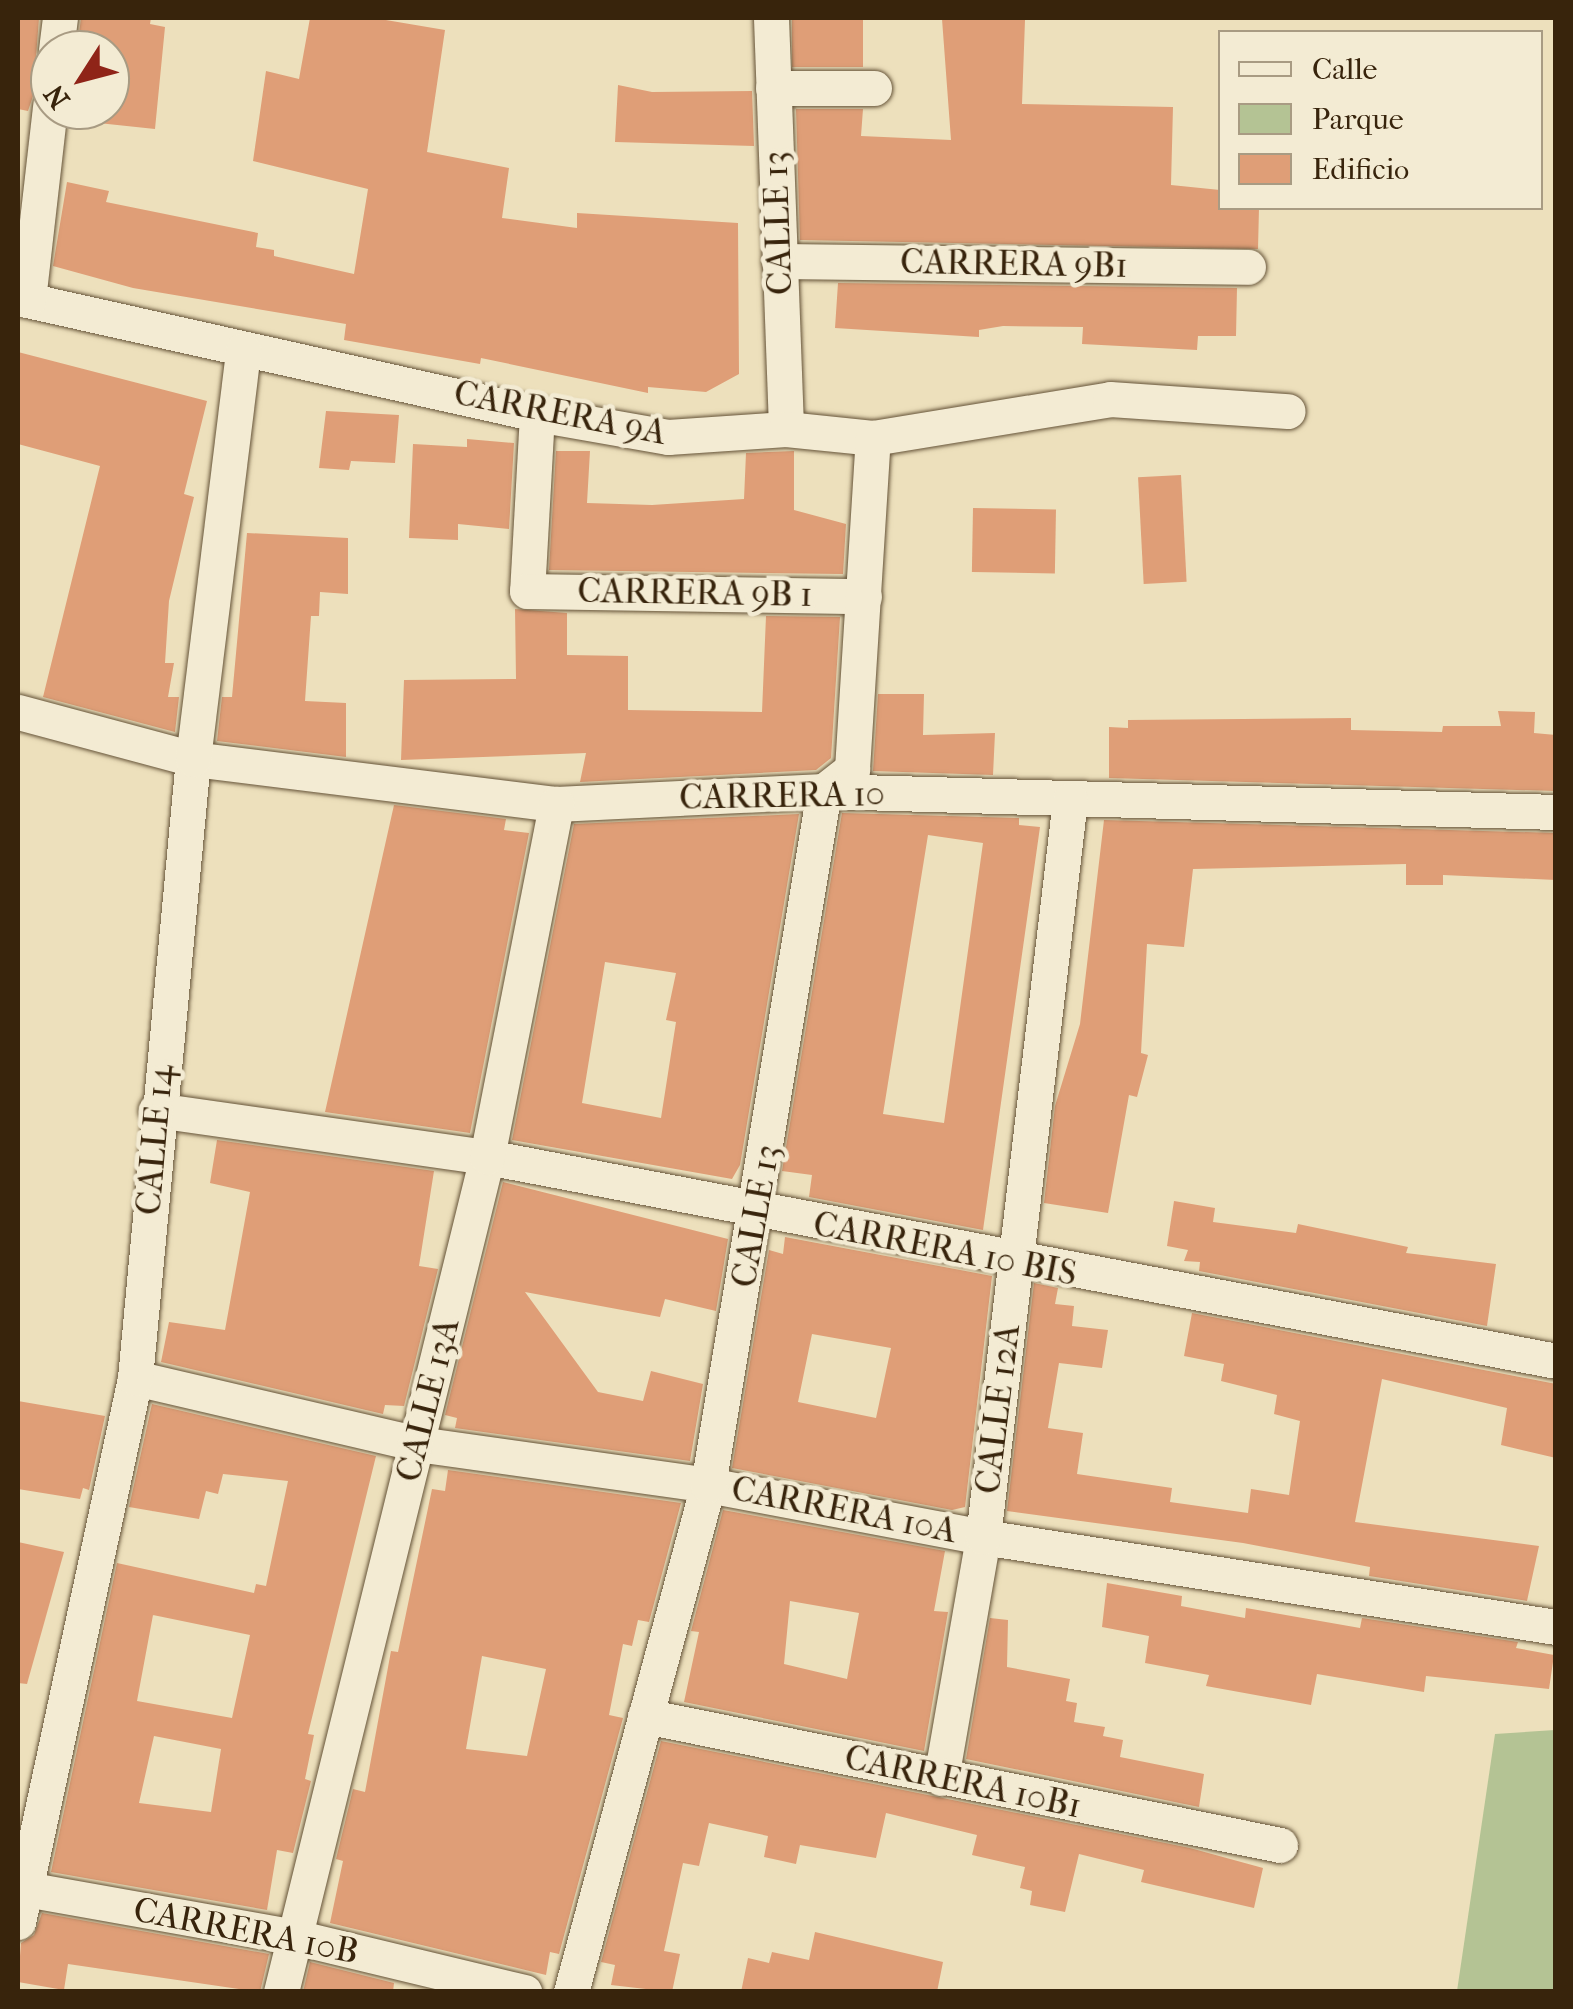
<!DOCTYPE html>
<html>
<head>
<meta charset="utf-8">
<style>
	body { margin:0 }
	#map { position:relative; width:1573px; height:2009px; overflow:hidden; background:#ede0bc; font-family:"IM FELL French Canon",serif }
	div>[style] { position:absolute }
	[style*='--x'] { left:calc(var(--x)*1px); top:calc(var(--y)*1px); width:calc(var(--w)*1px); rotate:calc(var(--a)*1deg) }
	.green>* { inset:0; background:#b4c394 }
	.building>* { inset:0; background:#df9e77; transform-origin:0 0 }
	.roads { filter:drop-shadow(0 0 2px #655338) drop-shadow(0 0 2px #655338) }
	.minor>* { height:35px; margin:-17.5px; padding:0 17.5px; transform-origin:17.5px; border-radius:17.5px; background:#f3ebd3 }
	span { translate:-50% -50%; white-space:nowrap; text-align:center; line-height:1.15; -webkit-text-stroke:9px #f3ebd3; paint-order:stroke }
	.street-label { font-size:35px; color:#38240c }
	.frame { position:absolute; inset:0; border:20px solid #38240c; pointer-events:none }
	.legend { position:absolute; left:1218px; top:30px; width:325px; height:180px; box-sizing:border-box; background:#f3ebd3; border:2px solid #a89b83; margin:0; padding:12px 18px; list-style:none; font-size:30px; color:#38240c }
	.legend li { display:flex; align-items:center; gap:20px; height:50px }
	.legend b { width:50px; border:2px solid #a89b83 }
	.north { position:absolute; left:30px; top:30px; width:100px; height:100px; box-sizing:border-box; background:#f3ebd3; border:2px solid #a89b83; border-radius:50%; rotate:234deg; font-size:28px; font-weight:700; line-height:40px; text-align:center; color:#38240c }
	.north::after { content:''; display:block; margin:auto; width:35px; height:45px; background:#8f2418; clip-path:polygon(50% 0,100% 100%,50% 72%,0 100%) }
</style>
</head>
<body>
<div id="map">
	<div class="green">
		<div style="clip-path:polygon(1555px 1730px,1555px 1991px,1457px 1991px,1495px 1734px)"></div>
	</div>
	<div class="building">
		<div style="clip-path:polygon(18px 18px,39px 18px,36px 57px,50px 70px,50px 85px,34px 93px,28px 111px,18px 109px)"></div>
		<div style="clip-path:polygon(81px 18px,151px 18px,150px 24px,165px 27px,155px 129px,70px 120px,71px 110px,110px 110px,110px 50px,77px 50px)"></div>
		<div style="clip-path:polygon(310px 18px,374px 18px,445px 30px,427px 152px,509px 168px,502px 218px,577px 228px,577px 213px,738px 223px,739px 374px,706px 392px,648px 387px,648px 393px,481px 358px,480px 364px,344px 340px,346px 324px,133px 288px,53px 266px,67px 182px,109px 191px,106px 202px,258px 233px,256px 247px,274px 250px,274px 256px,354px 274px,368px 189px,253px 161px,266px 71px,299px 79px)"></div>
		<div style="left:792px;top:18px;width:71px;height:49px"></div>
		<div style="clip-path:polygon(942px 19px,1025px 20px,1022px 104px,1173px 107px,1171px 185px,1220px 190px,1220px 208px,1259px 208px,1258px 249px,800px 240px,796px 109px,863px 109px,861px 136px,951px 140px)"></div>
		<div style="clip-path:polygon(618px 85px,652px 92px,752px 91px,754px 146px,615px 142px)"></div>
		<div style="clip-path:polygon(838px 283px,1237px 288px,1236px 336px,1198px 336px,1197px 350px,1082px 344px,1083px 327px,1003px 326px,979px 330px,979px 337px,835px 328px)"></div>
		<div style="clip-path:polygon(18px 352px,207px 401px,184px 494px,194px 497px,169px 601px,165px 663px,174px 663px,168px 697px,179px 697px,175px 732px,43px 697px,100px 466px,18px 444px)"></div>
		<div style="clip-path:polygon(326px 411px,399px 415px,395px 463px,351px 461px,349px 470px,319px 468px)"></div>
		<div style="clip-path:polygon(467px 439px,514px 443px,509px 529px,458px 524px,458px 540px,409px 538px,413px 444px,467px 447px)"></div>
		<div style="clip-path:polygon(556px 451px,590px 451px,587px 503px,652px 505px,744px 499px,746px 453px,794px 451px,794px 510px,846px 524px,843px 574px,549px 570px)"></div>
		<div style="left:1181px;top:475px;width:107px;height:43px;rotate:87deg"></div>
		<div style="left:973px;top:508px;width:83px;height:64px;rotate:1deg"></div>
		<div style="clip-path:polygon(247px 533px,348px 538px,348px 594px,320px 592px,319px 616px,311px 616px,305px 701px,346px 703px,346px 757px,217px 741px,222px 697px,232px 697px)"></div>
		<div style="clip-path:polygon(515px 609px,567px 613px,567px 655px,628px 656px,628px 710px,762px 712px,766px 616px,840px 617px,831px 758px,816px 770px,580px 782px,586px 753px,401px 760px,404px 680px,516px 679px)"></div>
		<div style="clip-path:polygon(878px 694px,924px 694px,923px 735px,995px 733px,993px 775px,873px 771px)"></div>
		<div style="clip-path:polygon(1498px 711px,1535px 712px,1534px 733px,1556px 735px,1556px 791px,1109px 778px,1109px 727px,1128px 728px,1128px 720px,1351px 718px,1351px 730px,1442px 732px,1443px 726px,1501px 726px)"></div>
		<div style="clip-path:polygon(394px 805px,506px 819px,504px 830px,529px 833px,470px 1133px,325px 1112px)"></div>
		<div style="clip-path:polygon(evenodd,842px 813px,1019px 818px,1019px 825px,1040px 827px,983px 1230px,809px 1197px,812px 1175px,782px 1171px,842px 813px,928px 835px,983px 843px,944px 1123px,883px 1114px,928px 835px)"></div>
		<div style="clip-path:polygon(evenodd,799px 814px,740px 1165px,732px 1179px,512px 1140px,574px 824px,799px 814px,605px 962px,676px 973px,666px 1020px,676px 1022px,661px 1118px,582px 1103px,605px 962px)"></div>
		<div style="clip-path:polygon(1104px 820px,1556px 833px,1556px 880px,1443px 875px,1443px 885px,1406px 885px,1406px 864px,1193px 869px,1184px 947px,1147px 944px,1141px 1053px,1148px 1055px,1137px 1097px,1129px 1095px,1108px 1213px,1044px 1203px,1055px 1106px,1080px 1024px)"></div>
		<div style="clip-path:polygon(217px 1140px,434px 1171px,419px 1266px,438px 1269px,404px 1406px,385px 1405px,383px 1414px,161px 1362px,169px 1322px,225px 1330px,250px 1192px,210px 1183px)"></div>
		<div style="clip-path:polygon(503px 1182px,728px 1239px,716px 1311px,665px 1299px,660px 1317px,525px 1292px,598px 1392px,643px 1401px,651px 1371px,703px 1384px,690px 1461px,455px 1428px,457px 1418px,445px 1415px)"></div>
		<div style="clip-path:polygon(1174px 1201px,1215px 1208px,1213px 1222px,1296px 1233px,1298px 1224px,1408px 1247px,1406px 1253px,1496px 1264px,1487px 1326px,1199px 1271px,1200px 1262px,1184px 1261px,1188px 1250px,1167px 1246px)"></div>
		<div style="clip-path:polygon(evenodd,785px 1237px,992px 1276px,965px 1507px,952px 1510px,732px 1468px,769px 1250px,783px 1254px,785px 1237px,812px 1334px,891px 1348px,876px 1418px,798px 1402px,812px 1334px)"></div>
		<div style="clip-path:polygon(1034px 1283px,1058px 1288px,1055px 1304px,1074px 1306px,1072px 1326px,1108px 1330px,1102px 1368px,1059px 1363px,1048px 1428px,1083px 1433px,1077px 1474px,1172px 1488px,1170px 1502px,1248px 1513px,1251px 1489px,1289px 1495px,1300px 1421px,1274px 1414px,1277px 1395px,1221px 1381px,1224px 1364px,1184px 1356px,1192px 1313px,1556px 1384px,1556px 1458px,1501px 1445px,1507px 1408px,1382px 1379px,1355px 1522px,1539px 1546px,1527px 1601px,1369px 1576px,1370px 1567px,1243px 1543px,1007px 1511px)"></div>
		<div style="clip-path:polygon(18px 1401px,105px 1416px,89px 1490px,83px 1488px,80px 1499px,18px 1489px)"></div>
		<div style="clip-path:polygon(evenodd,152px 1404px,376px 1456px,308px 1734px,314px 1735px,305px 1779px,311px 1781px,293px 1853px,277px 1850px,267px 1910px,51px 1872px,117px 1563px,254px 1593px,256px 1584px,266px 1586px,288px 1481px,223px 1474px,218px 1494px,206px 1491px,199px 1519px,129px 1507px,152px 1404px,153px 1615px,250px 1635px,232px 1718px,137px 1701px,153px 1615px,152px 1404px,154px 1736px,221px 1749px,211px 1812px,139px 1803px,154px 1736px)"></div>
		<div style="clip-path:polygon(evenodd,448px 1470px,681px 1503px,649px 1622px,638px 1620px,632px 1646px,623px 1644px,609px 1715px,623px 1718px,559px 1954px,550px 1952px,546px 1975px,330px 1923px,343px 1861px,336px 1859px,353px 1789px,365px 1792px,391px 1651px,398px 1652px,432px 1489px,445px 1491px,448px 1470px,482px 1656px,546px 1669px,527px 1756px,466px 1749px,482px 1656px)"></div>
		<div style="clip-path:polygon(evenodd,723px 1510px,945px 1551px,934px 1611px,948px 1612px,924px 1751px,684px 1702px,699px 1632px,691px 1631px,723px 1510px,790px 1601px,859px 1613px,847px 1679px,784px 1664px,790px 1601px)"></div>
		<div style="clip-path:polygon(18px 1542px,64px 1552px,27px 1684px,18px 1683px)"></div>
		<div style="clip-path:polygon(1107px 1583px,1182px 1596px,1181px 1606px,1245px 1618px,1246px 1608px,1360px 1628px,1362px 1618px,1518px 1642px,1516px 1648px,1554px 1655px,1549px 1689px,1426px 1676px,1424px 1692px,1317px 1674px,1311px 1705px,1206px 1686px,1209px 1675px,1145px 1663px,1149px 1636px,1102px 1627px)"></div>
		<div style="clip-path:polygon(990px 1618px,1008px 1620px,1007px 1667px,1070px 1679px,1066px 1701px,1077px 1703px,1074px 1722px,1105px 1727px,1103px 1736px,1123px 1740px,1120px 1757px,1204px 1774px,1199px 1807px,966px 1759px)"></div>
		<div style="clip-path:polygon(661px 1741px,1190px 1848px,1263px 1868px,1254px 1908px,1141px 1882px,1144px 1870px,1079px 1854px,1065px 1912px,1030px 1905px,1032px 1891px,1020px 1888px,1025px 1867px,972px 1855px,977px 1835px,886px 1813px,876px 1858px,800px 1845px,796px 1864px,764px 1857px,768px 1836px,709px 1823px,699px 1866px,683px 1863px,664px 1951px,680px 1954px,672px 1992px,611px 1985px,615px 1965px,601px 1962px)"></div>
		<div style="clip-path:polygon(42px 1913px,269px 1954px,260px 1992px,68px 1964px,64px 1990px,18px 1982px,21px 1943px,34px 1935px)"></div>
		<div style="clip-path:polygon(815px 1932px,943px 1962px,937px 1992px,741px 1992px,748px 1958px,769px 1963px,772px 1952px,809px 1960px)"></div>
		<div style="clip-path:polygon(310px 1962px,394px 1983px,393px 1992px,303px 1992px)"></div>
	</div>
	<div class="roads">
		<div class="minor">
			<div style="--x:771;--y:18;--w:411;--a:87.9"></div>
			<div style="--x:56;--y:50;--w:32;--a:-83"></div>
			<div style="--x:773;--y:88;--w:101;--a:0"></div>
			<div style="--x:779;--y:261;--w:469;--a:0.7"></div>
			<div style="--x:18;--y:298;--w:532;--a:12.6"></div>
			<div style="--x:537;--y:414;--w:133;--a:10"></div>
			<div style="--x:668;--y:437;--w:118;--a:-3.9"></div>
			<div style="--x:786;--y:429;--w:87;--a:5.9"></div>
			<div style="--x:873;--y:438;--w:240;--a:-9.3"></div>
			<div style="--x:1110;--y:399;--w:178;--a:3.9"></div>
			<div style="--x:28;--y:300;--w:195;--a:-83.5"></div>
			<div style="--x:537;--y:414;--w:177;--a:93.2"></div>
			<div style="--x:527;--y:591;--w:337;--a:0.9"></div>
			<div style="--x:18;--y:712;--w:181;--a:15"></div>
			<div style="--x:193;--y:759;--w:366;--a:7.1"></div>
			<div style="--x:556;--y:804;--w:268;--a:-2.8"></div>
			<div style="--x:824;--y:791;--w:732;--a:1.64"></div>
			<div style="--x:156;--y:1110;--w:334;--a:8.1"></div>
			<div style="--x:487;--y:1157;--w:1088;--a:10.8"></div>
			<div style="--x:135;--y:1378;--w:291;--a:13.1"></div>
			<div style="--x:418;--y:1444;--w:293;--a:8"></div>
			<div style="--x:708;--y:1485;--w:280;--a:10.7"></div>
			<div style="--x:983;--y:1537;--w:580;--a:8.93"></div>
			<div style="--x:645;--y:1716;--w:648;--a:11.48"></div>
			<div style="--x:941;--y:1778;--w:245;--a:-80.1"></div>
			<div style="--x:983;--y:1537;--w:742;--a:-83.27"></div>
			<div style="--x:26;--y:1889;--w:269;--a:10.1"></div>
			<div style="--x:291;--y:1936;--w:240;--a:13.5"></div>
			<div style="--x:18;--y:1922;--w:556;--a:-77.86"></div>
			<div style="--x:135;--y:1378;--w:622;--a:-84.65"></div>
			<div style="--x:193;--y:759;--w:412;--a:-83"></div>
			<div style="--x:281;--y:1992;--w:860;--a:-76.14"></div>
			<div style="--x:487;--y:1157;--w:360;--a:-78.9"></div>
			<div style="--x:571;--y:1992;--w:525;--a:-74.88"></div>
			<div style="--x:708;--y:1485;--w:704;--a:-80.51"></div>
			<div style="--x:824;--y:791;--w:36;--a:-38"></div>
			<div style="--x:852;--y:769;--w:332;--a:-86.4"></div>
		</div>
	</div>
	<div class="street-label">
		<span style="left:778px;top:223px;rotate:-92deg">CALLE 13</span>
		<span style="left:1014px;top:264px;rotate:1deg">CARRERA 9B1</span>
		<span style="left:560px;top:413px;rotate:11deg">CARRERA 9A</span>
		<span style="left:695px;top:593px;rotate:1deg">CARRERA 9B 1</span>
		<span style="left:782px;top:796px;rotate:-1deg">CARRERA 10</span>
		<span style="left:155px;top:1140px;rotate:-85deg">CALLE 14</span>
		<span style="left:756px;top:1216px;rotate:-80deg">CALLE 13</span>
		<span style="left:945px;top:1249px;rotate:11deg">CARRERA 10 BIS</span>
		<span style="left:428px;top:1400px;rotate:-76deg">CALLE 13A</span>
		<span style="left:998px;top:1409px;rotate:-83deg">CALLE 12A</span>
		<span style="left:844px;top:1510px;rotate:11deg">CARRERA 10A</span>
		<span style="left:963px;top:1782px;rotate:12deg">CARRERA 10B1</span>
		<span style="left:246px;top:1931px;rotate:11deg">CARRERA 10B</span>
	</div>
	<div class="frame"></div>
	<ul class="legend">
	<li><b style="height:12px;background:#f3ebd3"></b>Calle</li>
	<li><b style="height:28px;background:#b4c394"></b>Parque</li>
	<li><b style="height:28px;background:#df9e77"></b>Edificio</li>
	</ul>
	<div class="north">N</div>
</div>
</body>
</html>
